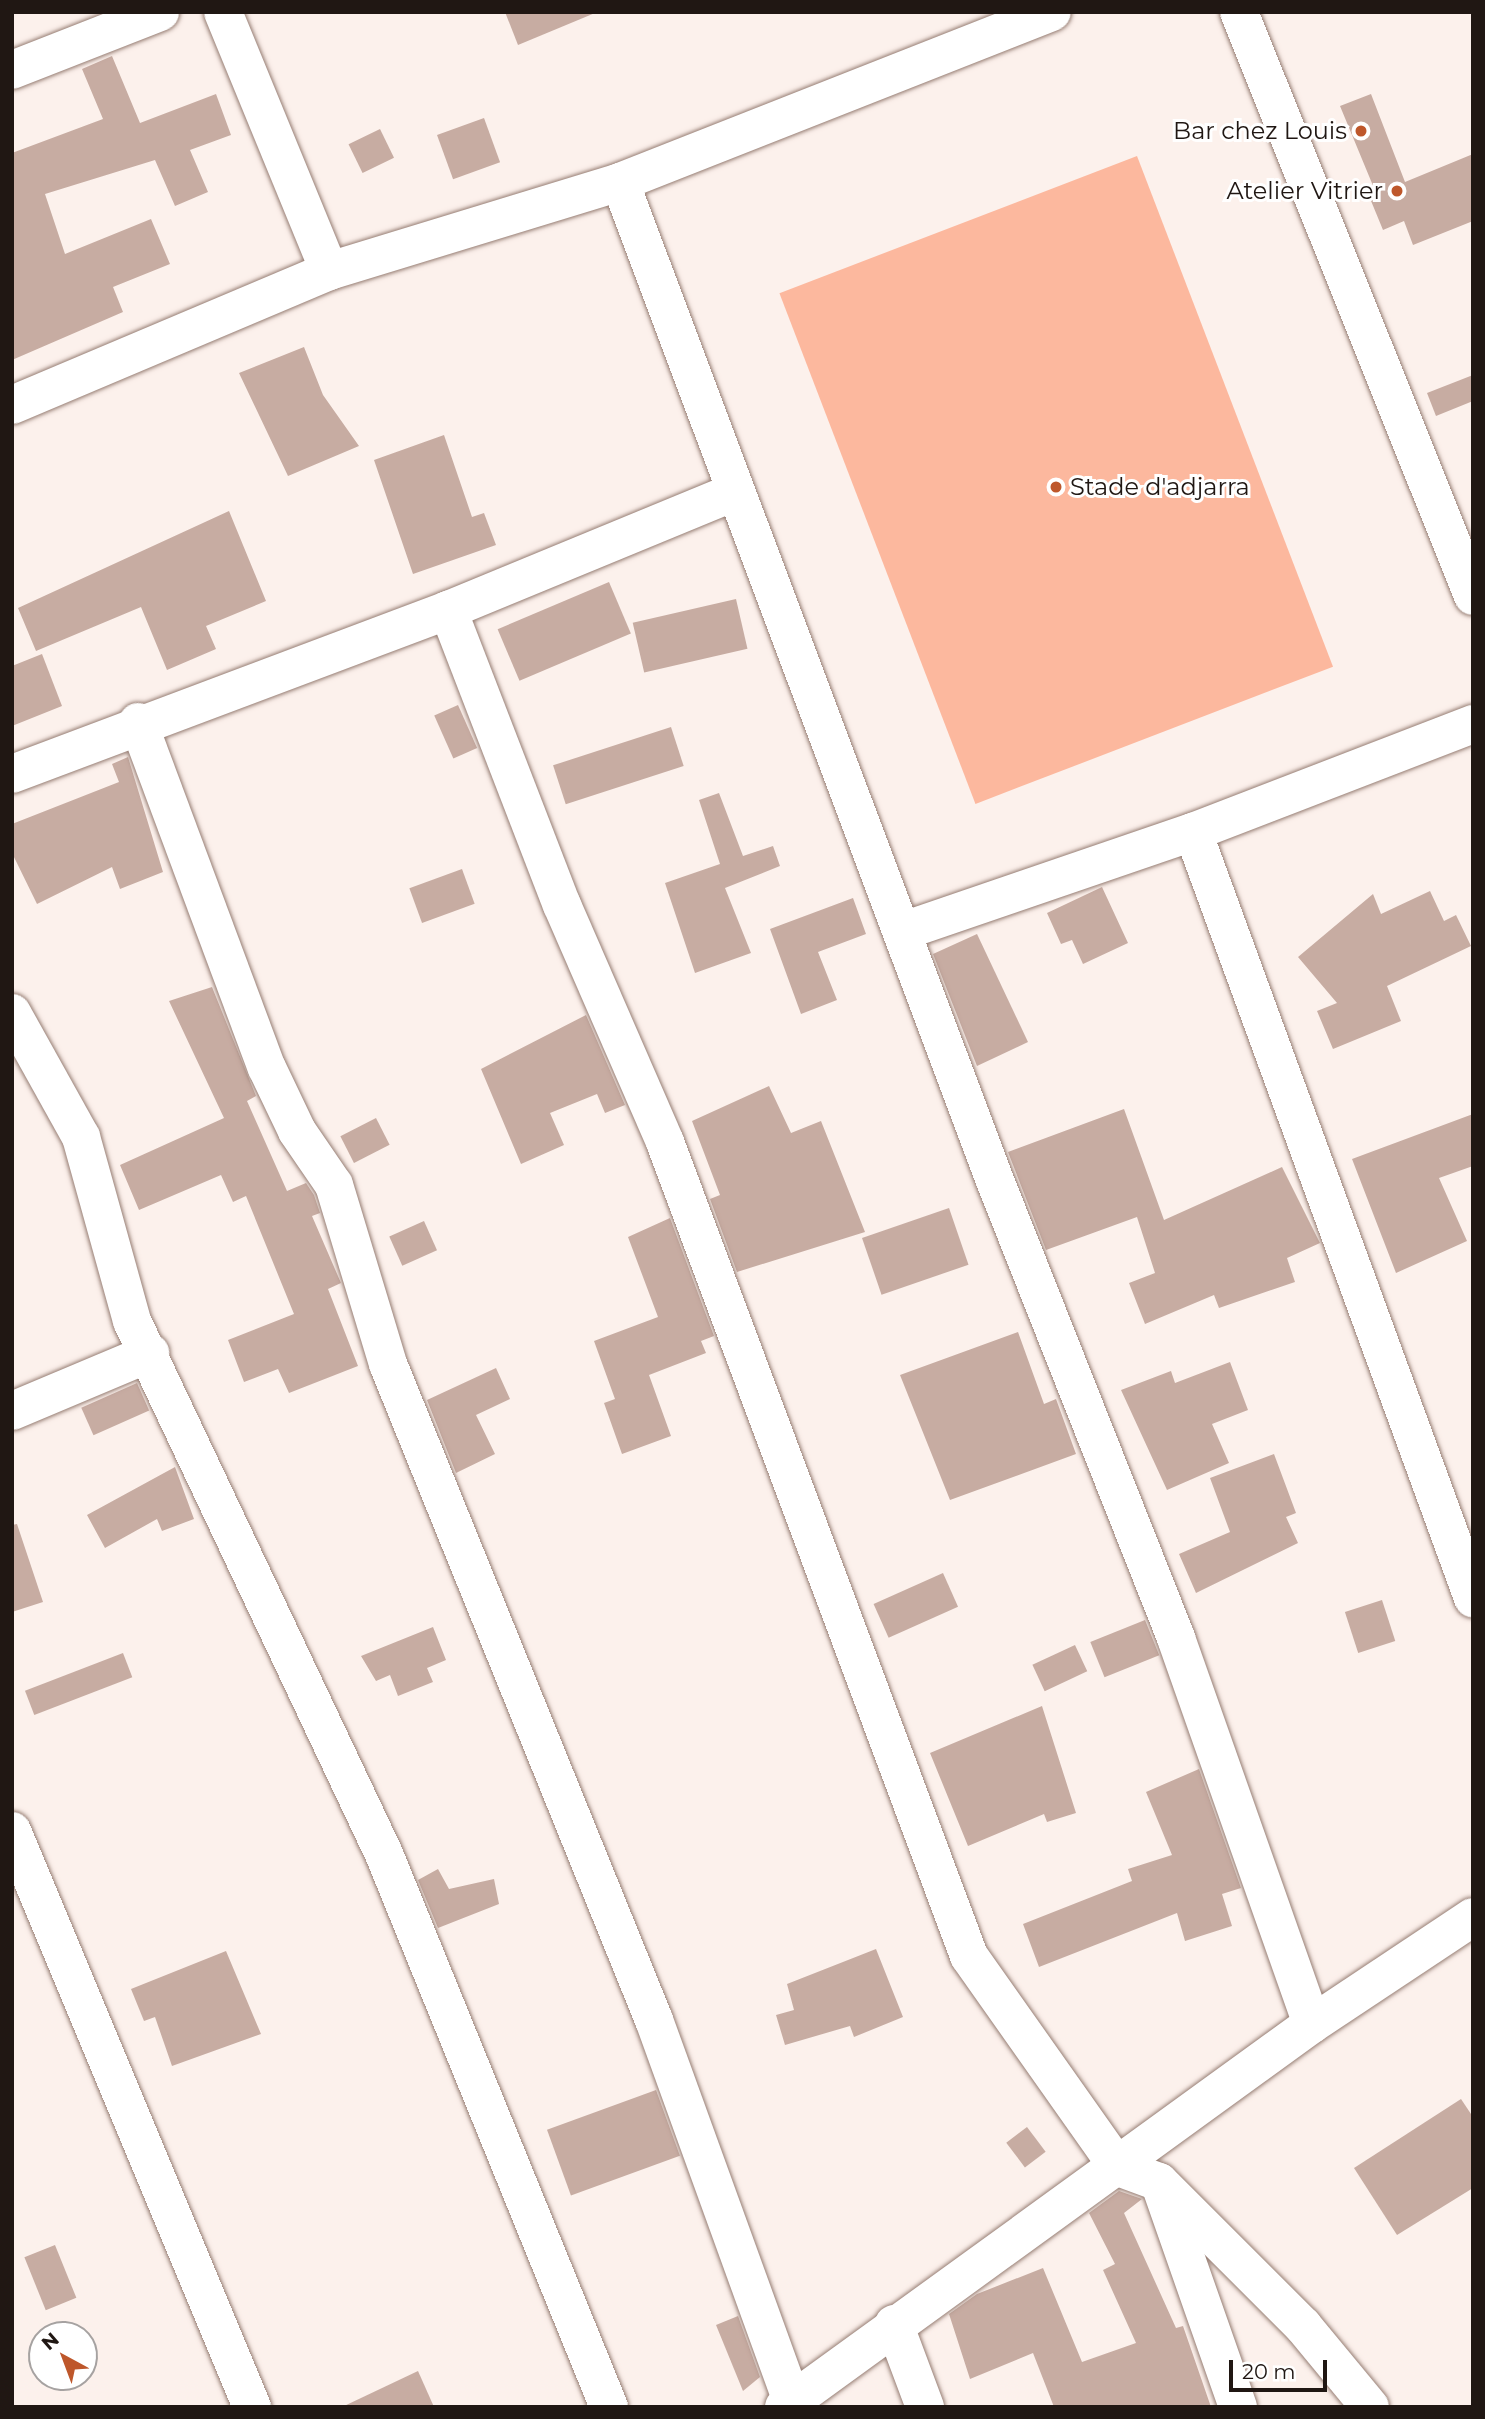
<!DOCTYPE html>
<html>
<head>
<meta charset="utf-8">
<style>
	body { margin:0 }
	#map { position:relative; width:1485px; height:2419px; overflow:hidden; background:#fcf1ec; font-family:Montserrat,sans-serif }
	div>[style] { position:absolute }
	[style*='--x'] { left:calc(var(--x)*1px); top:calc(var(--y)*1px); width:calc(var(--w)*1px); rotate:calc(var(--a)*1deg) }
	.green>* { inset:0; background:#fcb89e; transform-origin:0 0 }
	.building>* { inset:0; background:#c7aca2; transform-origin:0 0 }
	.roads { filter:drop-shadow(0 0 2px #967d73) drop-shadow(0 0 2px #967d73) }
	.minor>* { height:38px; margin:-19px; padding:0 19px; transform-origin:19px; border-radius:19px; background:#fff }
	.dots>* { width:19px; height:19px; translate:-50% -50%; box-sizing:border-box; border:4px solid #fff; border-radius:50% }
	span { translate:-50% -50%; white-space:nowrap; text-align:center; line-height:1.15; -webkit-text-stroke:6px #fff; paint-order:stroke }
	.poi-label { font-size:24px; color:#201713 }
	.right { translate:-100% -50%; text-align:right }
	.left { translate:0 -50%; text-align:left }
	.frame { position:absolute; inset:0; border:14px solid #201713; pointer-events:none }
	.north { position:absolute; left:28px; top:2321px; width:70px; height:70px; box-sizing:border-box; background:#fff; border:2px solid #a6a2a1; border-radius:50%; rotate:319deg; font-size:19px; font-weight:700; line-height:28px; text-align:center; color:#201713 }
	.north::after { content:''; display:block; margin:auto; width:24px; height:32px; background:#be572b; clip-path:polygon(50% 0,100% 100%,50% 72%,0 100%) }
	.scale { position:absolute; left:1229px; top:2360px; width:98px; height:32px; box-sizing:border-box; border:4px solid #201713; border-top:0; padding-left:9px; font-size:21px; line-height:24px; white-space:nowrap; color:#201713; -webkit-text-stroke:5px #fff; paint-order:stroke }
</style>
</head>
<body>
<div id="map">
	<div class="green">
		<div style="left:1137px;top:156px;width:547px;height:383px;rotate:69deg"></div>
	</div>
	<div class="building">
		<div style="clip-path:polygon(505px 12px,595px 12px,595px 13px,518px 45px)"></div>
		<div style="clip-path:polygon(112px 56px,140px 123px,216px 94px,231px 135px,190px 150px,208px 192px,175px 206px,155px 160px,45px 194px,65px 254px,151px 219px,170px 264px,113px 287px,123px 312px,12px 360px,12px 153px,103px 119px,82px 69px)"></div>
		<div style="clip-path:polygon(1371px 94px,1405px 182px,1473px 154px,1473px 221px,1413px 245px,1404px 221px,1383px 230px,1369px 196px,1376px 193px,1340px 106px)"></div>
		<div style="left:484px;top:118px;width:47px;height:50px;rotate:70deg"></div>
		<div style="left:380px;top:129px;width:32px;height:35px;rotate:64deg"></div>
		<div style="clip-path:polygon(304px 347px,323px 395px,359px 446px,288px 476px,239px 373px)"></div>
		<div style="clip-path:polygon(1473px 375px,1473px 401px,1436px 416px,1427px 393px)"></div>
		<div style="clip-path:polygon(444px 435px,472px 517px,484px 513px,496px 545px,413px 574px,374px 460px)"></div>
		<div style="clip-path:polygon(229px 511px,266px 601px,206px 626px,216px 649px,167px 670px,141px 607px,36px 651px,18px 608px)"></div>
		<div style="left:609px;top:582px;width:56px;height:121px;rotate:67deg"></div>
		<div style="left:736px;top:599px;width:51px;height:106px;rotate:77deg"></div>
		<div style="clip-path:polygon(42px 654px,62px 706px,12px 726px,12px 666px)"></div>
		<div style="left:458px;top:705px;width:47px;height:26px;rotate:66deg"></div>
		<div style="left:671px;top:727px;width:41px;height:124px;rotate:72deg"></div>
		<div style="clip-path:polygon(128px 757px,163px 872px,120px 889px,112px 867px,37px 904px,12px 853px,12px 824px,119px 782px,112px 764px)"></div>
		<div style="clip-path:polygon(719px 793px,743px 856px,773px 846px,780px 866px,725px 888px,751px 953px,695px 973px,665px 883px,720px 864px,699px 800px)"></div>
		<div style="left:462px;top:869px;width:37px;height:56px;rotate:70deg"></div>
		<div style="clip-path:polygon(1102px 887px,1128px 943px,1083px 964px,1072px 940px,1061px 944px,1047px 913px)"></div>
		<div style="clip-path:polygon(1430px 891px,1444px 921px,1456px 915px,1471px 946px,1387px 986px,1401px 1021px,1333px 1049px,1317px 1011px,1337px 1003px,1298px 957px,1373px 894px,1381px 914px)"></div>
		<div style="clip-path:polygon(853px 898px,866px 934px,818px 952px,837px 1000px,801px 1014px,770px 929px)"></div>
		<div style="clip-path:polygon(977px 934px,1028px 1042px,977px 1066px,933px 954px)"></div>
		<div style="clip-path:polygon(212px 987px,256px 1096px,247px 1101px,287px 1191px,306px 1183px,314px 1195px,320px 1213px,312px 1216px,341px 1283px,328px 1289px,358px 1366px,289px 1393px,278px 1369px,244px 1382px,228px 1340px,294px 1314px,246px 1196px,233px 1202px,221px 1175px,139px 1210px,120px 1165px,224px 1118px,169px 1001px)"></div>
		<div style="clip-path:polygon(586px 1015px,625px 1105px,605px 1113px,597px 1094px,550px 1113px,564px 1145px,521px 1164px,481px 1069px)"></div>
		<div style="clip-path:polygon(769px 1086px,791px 1133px,821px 1121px,865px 1232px,737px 1272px,710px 1199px,720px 1195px,692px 1121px)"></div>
		<div style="clip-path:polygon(1124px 1109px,1164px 1220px,1282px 1167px,1320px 1243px,1287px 1258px,1295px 1282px,1219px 1308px,1214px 1295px,1145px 1324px,1129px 1283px,1155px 1273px,1137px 1217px,1046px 1250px,1008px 1152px)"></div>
		<div style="clip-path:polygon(1473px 1114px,1473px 1166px,1439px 1178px,1467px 1241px,1396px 1273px,1352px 1159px)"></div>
		<div style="left:376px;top:1118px;width:30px;height:40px;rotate:63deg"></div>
		<div style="left:949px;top:1208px;width:60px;height:92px;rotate:71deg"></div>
		<div style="clip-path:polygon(670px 1218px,714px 1336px,701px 1341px,706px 1353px,649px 1375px,671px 1436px,622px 1454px,604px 1403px,615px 1399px,594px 1341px,658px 1317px,628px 1237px)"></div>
		<div style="left:424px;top:1221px;width:32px;height:38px;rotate:66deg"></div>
		<div style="clip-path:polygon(1018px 1332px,1044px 1404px,1056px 1399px,1076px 1454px,950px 1500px,900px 1375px)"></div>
		<div style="clip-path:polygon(1230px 1362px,1248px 1410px,1212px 1424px,1229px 1463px,1167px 1490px,1121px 1390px,1171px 1371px,1175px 1383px)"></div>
		<div style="clip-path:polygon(496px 1368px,510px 1399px,476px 1415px,495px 1454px,456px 1473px,427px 1400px)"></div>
		<div style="left:137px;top:1383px;width:30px;height:61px;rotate:66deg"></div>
		<div style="clip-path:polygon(1274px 1454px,1296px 1513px,1286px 1517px,1298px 1543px,1196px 1593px,1179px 1554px,1230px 1532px,1210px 1478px)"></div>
		<div style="clip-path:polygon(175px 1467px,194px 1519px,162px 1531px,157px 1519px,105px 1548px,87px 1515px)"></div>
		<div style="clip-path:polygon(17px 1524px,43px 1602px,12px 1612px,12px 1525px)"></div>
		<div style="left:943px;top:1573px;width:37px;height:76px;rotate:66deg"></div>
		<div style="left:1382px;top:1600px;width:43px;height:39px;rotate:72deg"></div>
		<div style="left:1145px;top:1620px;width:38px;height:59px;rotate:68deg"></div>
		<div style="clip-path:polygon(433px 1627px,446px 1660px,427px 1668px,433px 1682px,398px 1696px,390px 1675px,376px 1681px,361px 1656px)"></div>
		<div style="left:1075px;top:1645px;width:29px;height:47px;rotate:65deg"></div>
		<div style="left:123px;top:1653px;width:26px;height:105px;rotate:69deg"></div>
		<div style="clip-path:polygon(1042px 1706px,1076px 1813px,1047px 1822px,1044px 1814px,968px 1846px,930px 1753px)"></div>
		<div style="clip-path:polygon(1199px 1769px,1241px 1888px,1222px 1894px,1232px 1926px,1185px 1941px,1177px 1913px,1039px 1967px,1023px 1924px,1132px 1881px,1128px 1869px,1172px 1855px,1146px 1792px)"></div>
		<div style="clip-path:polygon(438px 1869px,449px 1889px,494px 1879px,499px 1904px,438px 1928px,418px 1880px)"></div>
		<div style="clip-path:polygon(876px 1949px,903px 2017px,854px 2037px,850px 2026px,785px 2045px,776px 2015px,794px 2010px,787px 1984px)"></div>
		<div style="clip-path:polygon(226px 1951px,261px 2034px,172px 2066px,155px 2017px,144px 2021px,131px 1989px)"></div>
		<div style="left:656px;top:2090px;width:70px;height:116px;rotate:70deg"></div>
		<div style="clip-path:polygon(1461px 2099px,1473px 2117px,1473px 2188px,1397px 2235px,1354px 2168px)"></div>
		<div style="left:1027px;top:2127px;width:31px;height:26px;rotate:53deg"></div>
		<div style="clip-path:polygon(1119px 2191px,1142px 2199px,1124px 2213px,1176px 2328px,1183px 2326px,1211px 2407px,1054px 2407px,1033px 2353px,970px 2379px,949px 2314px,977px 2294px,1043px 2268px,1082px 2362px,1136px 2343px,1103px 2270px,1115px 2264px,1089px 2213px)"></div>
		<div style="left:55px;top:2245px;width:57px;height:33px;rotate:68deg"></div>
		<div style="clip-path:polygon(738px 2316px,760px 2377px,743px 2391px,716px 2325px)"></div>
		<div style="clip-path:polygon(418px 2371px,434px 2407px,342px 2407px)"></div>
	</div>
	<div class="roads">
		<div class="minor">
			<div style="--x:223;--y:12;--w:280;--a:67.7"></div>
			<div style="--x:1239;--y:12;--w:629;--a:68.16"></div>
			<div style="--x:12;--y:70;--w:159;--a:-21.4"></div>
			<div style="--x:620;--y:182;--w:1064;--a:69.42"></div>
			<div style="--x:994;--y:1178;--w:495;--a:68.4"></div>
			<div style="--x:1176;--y:1638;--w:409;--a:70.6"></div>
			<div style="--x:12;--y:405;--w:344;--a:-22.9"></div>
			<div style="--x:329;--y:271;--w:304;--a:-17"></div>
			<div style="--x:620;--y:182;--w:464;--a:-21.5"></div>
			<div style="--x:448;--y:610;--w:316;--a:68.9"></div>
			<div style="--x:562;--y:905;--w:258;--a:66.5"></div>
			<div style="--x:665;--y:1142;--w:869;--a:69.52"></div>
			<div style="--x:969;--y:1956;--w:258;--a:54.8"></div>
			<div style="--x:1118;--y:2167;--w:44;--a:20.1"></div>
			<div style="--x:1159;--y:2182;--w:204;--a:45"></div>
			<div style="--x:1303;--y:2326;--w:105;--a:50.4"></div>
			<div style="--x:138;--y:722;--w:369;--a:69.6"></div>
			<div style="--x:267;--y:1068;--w:70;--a:64.5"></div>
			<div style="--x:297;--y:1131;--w:65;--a:55.6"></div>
			<div style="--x:334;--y:1185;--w:187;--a:73.2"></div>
			<div style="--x:388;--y:1364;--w:708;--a:67.93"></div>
			<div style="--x:654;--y:2020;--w:405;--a:70.1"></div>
			<div style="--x:12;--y:774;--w:466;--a:-20.6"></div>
			<div style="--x:448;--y:610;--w:307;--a:-22.4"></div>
			<div style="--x:1193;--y:832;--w:816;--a:69.92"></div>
			<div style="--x:906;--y:930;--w:303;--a:-18.9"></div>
			<div style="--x:1193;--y:832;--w:300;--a:-21.1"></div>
			<div style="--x:12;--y:1013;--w:142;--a:60.9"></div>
			<div style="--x:81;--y:1137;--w:191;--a:74.5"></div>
			<div style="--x:132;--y:1321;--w:590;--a:64.7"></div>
			<div style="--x:384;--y:1854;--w:597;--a:67.86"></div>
			<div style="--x:12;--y:1411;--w:150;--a:-22.8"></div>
			<div style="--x:12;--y:1831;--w:624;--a:67.38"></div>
			<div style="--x:1162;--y:2190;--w:230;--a:70.7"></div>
			<div style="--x:894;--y:2324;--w:89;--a:69.5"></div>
			<div style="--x:784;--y:2407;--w:652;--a:-35.96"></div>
			<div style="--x:1312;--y:2024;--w:193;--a:-33.6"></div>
		</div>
	</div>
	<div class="dots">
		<div style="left:1361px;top:131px;background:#be572b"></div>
		<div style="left:1397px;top:191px;background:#be572b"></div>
		<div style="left:1056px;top:487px;background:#be572b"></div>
	</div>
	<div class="poi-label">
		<span class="right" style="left:1347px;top:131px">Bar chez Louis</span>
		<span class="right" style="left:1383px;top:191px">Atelier Vitrier</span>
		<span class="left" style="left:1070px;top:487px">Stade d'adjarra</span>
	</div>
	<div class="frame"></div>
	<div class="north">N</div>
	<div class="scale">20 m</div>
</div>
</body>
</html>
